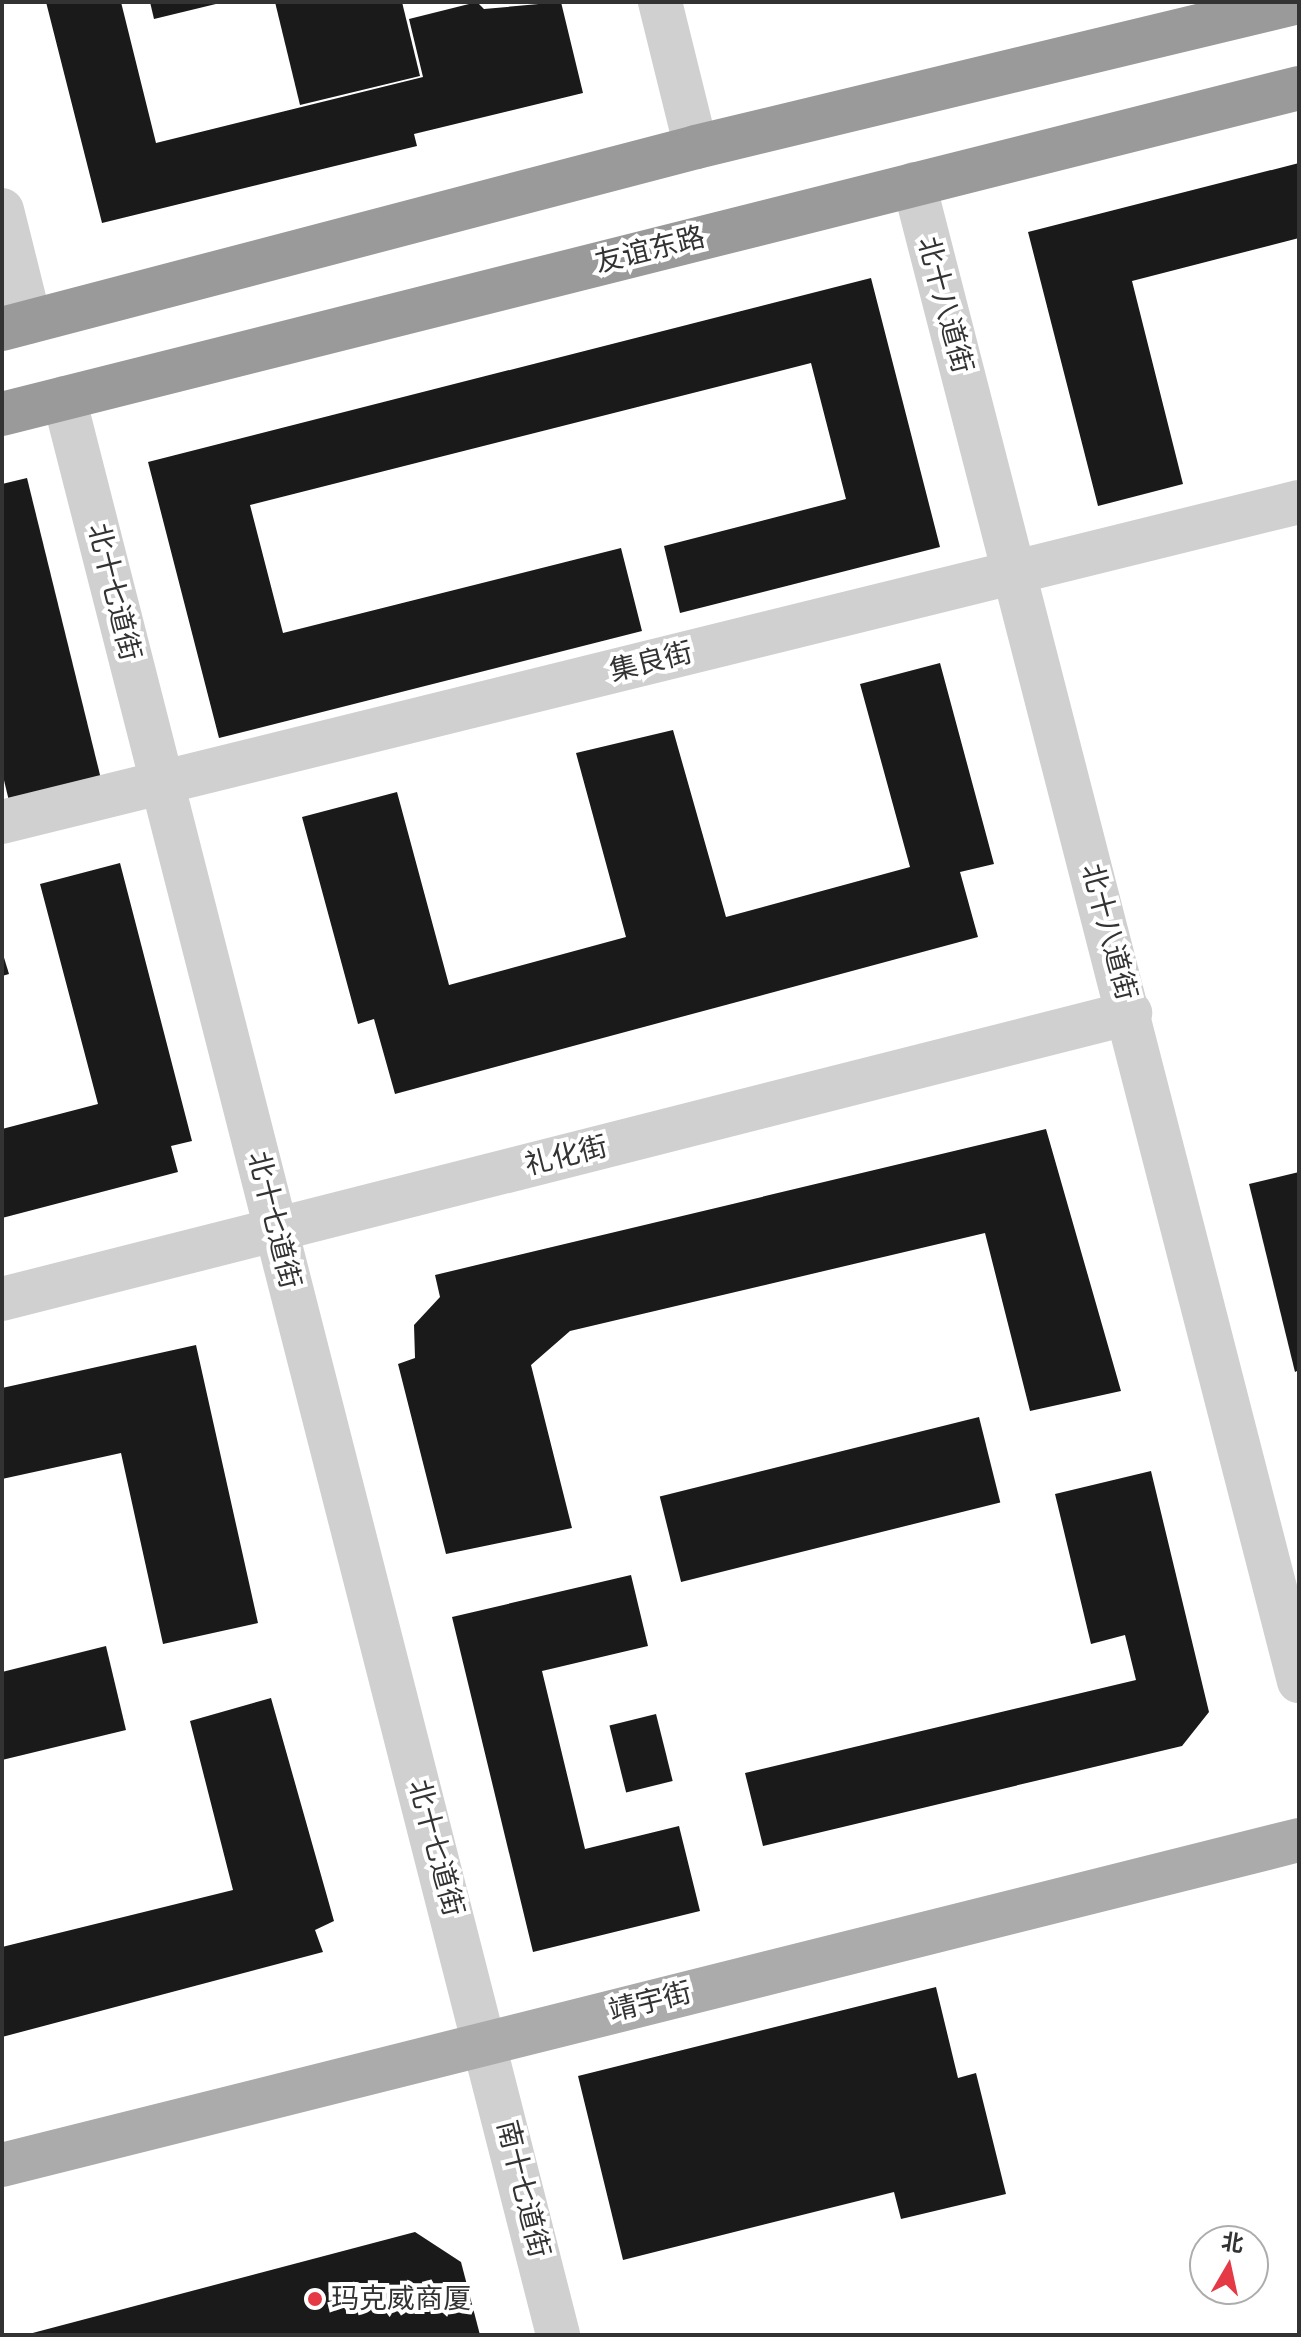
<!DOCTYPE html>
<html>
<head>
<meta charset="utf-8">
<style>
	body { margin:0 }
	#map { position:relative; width:1301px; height:2337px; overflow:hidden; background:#fff; font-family:"Work Sans","Noto Sans SC",sans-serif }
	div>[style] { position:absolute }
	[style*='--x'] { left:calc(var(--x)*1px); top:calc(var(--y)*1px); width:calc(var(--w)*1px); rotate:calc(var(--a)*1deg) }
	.building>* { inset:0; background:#1a1a1a; transform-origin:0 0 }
	.minor>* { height:44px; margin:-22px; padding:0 22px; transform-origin:22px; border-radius:22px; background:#d0d0d0 }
	.major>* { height:44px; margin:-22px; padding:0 22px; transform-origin:22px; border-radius:22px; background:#ababab }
	.highway>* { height:44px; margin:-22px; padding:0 22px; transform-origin:22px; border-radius:22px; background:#9a9a9a }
	.dots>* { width:22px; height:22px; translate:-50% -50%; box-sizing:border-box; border:4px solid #fff; border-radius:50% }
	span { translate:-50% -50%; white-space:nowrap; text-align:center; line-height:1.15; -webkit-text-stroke:8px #fff; paint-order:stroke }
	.street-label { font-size:28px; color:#333 }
	.poi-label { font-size:28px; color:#333 }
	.left { translate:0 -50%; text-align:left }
	.frame { position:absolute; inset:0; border:4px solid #333; pointer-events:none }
	.north { position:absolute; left:1189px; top:2225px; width:80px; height:80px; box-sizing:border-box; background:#fff; border:2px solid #adadad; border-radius:50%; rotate:9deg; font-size:22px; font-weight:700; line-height:32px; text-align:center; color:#333 }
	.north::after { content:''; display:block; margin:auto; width:28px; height:36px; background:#e63946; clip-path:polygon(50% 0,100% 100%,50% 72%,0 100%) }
</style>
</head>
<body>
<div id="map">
	<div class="building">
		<div style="clip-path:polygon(46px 2px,121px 2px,156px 143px,423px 77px,409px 19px,477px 2px,484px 9px,561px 2px,583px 93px,414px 134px,417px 146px,102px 223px)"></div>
		<div style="clip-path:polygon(150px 2px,220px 2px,220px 3px,154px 19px)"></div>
		<div style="clip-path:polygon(275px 2px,402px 2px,420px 76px,300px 105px)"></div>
		<div style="clip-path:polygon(1299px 163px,1299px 238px,1132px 281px,1183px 484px,1098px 506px,1028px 232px)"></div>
		<div style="clip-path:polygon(871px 278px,940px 547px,680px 613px,664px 546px,846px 499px,811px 363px,250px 505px,283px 633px,621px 548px,642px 631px,219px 738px,148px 462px)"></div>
		<div style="clip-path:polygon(27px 478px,101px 779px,9px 801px,2px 772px,2px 484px)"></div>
		<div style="clip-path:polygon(940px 663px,994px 864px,960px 872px,978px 937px,395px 1094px,374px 1019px,358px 1024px,302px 817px,397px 792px,449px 985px,626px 937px,576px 753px,673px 730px,726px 917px,910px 867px,860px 684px)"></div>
		<div style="clip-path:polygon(120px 863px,192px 1141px,171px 1146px,178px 1172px,2px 1218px,2px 1129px,98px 1104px,40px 884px)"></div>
		<div style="clip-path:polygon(2px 951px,9px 974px,2px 976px)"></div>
		<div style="clip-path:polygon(1046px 1129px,1121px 1391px,1030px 1411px,985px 1233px,570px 1331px,531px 1365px,572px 1528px,446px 1554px,398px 1364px,415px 1358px,414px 1325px,440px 1297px,435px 1275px)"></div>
		<div style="clip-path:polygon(1299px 1172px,1299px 1370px,1295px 1372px,1249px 1184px)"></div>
		<div style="clip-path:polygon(196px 1345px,258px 1623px,163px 1644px,121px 1453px,2px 1479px,2px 1388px)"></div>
		<div style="left:979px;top:1417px;width:88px;height:329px;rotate:76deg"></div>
		<div style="clip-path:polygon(1151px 1471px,1209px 1712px,1182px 1746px,763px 1846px,745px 1773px,1136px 1680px,1125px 1635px,1091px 1644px,1055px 1494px)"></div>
		<div style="clip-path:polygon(631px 1575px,648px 1646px,542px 1671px,585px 1849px,679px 1826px,700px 1911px,533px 1952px,452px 1617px)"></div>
		<div style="clip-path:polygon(106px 1646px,126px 1730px,2px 1760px,2px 1672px)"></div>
		<div style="clip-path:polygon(271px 1698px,334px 1921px,315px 1930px,323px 1952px,2px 2037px,2px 1947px,233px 1890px,190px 1721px)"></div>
		<div style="left:656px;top:1714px;width:69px;height:48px;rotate:76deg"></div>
		<div style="clip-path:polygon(936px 1987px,958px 2078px,976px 2073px,1006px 2194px,901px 2219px,894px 2192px,623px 2260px,578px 2076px)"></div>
		<div style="clip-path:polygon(415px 2232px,461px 2262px,480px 2335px,25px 2335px)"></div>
	</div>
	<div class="minor">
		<div style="--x:660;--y:2;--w:149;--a:76.1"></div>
		<div style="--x:914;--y:184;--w:1546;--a:75.58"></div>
		<div style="--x:2;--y:210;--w:115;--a:76"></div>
		<div style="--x:64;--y:398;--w:1999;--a:75.69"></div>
		<div style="--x:2;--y:822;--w:1336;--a:-13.86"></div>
		<div style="--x:2;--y:1299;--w:1164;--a:-14.23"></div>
	</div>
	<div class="major">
		<div style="--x:2;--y:2165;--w:1337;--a:-14.07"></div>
	</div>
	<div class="highway">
		<div style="--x:2;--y:329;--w:717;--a:-14.69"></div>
		<div style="--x:696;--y:147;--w:619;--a:-13.54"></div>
		<div style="--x:2;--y:414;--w:1337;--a:-14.11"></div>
	</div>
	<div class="dots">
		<div style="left:315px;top:2299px;background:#e63946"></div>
	</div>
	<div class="street-label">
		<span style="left:650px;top:250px;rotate:-14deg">友谊东路</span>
		<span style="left:945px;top:305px;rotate:75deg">北十八道街</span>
		<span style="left:114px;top:592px;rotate:76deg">北十七道街</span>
		<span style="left:651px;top:662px;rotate:-14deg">集良街</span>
		<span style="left:1109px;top:932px;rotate:75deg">北十八道街</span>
		<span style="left:566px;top:1156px;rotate:-14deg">礼化街</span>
		<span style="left:274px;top:1220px;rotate:76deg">北十七道街</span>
		<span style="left:436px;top:1848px;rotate:75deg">北十七道街</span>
		<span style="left:650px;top:2002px;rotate:-14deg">靖宇街</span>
		<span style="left:523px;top:2189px;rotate:76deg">南十七道街</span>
	</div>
	<div class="poi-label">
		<span class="left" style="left:331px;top:2299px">玛克威商厦</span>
	</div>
	<div class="frame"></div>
	<div class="north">北</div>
</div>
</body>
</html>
